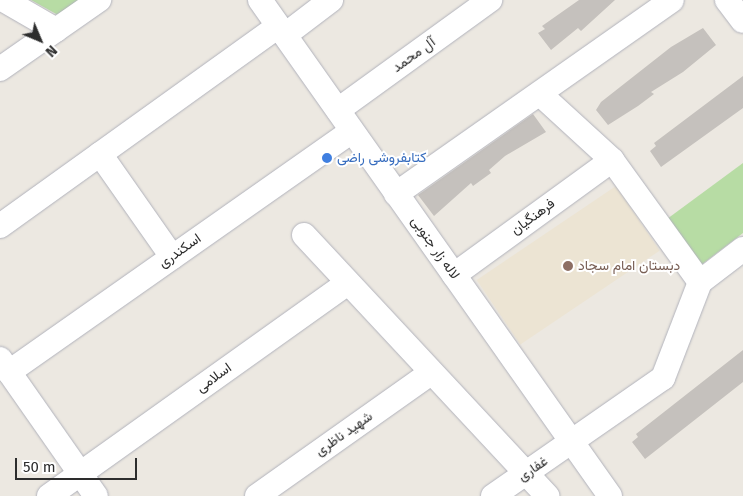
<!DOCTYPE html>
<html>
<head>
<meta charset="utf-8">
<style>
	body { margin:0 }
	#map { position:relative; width:743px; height:496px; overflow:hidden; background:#ece8e1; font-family:"Fira Sans",Vazirmatn,sans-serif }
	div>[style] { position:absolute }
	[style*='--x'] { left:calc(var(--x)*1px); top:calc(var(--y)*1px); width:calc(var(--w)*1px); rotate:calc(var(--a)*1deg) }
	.education>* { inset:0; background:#ece4d3; transform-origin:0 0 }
	.green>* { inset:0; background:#b7dca4 }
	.building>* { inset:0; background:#c5c1bd }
	.roads { filter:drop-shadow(0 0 1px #b1b2bb) drop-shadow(0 0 1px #b1b2bb) }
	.minor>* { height:24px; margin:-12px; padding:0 12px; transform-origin:12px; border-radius:12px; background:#fff }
	.dots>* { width:14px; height:14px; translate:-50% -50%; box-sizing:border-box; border:2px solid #fff; border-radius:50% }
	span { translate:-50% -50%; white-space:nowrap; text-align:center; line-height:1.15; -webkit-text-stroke:4px #fff; paint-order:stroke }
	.street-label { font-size:14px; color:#2d2d2d }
	.shop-label { font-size:14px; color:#366cbe }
	.left { translate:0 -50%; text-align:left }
	.education-label { font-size:14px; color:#785e54 }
	.north { position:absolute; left:15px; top:15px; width:50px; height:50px; -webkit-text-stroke:4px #fff; paint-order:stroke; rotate:135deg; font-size:14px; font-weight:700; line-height:20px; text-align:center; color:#2d2d2d }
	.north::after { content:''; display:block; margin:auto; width:18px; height:22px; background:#2d2d2d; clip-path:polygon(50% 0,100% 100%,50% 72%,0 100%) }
	.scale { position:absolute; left:15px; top:458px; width:122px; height:22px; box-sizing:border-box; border:2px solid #2d2d2d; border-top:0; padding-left:6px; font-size:15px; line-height:18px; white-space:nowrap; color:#2d2d2d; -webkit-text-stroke:4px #fff; paint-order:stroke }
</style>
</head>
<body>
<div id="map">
	<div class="education">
		<div style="left:616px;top:186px;width:78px;height:168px;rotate:56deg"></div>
	</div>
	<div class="green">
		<div style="clip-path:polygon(31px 0,79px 0,58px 15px)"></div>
		<div style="clip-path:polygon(743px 163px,743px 233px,701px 265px,667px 219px)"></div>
	</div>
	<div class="building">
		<div style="clip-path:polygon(579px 0,615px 0,581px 31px,578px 28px,551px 50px,538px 33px,545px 29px,542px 26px)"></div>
		<div style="clip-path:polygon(703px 28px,716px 45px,683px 72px,651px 92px,654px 94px,638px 106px,608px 125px,596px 110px,601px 102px,671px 47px)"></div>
		<div style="clip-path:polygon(743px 76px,743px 108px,661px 167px,650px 151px,656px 146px,654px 143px)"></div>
		<div style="clip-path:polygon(533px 114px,546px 132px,505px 156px,489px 170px,491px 173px,473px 186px,471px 183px,434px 216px,418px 195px)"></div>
		<div style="clip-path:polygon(743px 350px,743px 382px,645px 459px,632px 442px,638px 437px,636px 434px)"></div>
	</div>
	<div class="roads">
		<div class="minor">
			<div style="--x:4;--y:0;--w:60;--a:30"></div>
			<div style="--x:260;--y:0;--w:607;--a:54.79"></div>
			<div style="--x:727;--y:0;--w:26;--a:53"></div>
			<div style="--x:285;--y:35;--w:58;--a:-37.3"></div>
			<div style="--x:0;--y:69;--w:121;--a:-34.9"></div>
			<div style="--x:540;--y:94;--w:98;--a:42.5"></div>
			<div style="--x:612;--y:160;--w:150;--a:54.2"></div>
			<div style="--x:338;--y:110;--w:188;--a:-35.9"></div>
			<div style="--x:100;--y:154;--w:126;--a:55"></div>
			<div style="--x:396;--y:194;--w:337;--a:-35.1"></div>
			<div style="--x:0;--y:226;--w:342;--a:-35.7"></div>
			<div style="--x:304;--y:235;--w:357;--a:47"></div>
			<div style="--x:454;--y:275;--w:195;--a:-36"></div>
			<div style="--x:0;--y:359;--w:167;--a:55"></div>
			<div style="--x:9;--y:372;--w:419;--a:-35.1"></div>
			<div style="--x:49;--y:496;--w:367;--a:-35.5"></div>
			<div style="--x:257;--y:496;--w:213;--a:-35.3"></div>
			<div style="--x:493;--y:496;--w:207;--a:-34.8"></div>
			<div style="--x:663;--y:378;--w:103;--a:-68.9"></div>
			<div style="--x:700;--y:282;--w:54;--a:-37.5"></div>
		</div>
	</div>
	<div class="dots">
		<div style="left:327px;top:158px;background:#3f7fe0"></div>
		<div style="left:568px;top:266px;background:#8d6e63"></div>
	</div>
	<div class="street-label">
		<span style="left:414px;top:55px;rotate:-36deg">آل محمد</span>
		<span style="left:533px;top:217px;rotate:-36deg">فرهنگیان</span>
		<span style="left:435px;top:248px;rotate:55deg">لاله زار جنوبی</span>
		<span style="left:180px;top:251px;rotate:-35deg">اسکندری</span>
		<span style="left:214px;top:378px;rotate:-36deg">اسلامی</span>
		<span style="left:344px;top:434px;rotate:-35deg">شهید ناظری</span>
		<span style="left:533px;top:469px;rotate:-34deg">غفاری</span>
	</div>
	<div class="shop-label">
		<span class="left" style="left:337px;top:158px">کتابفروشی راضی</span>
	</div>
	<div class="education-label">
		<span class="left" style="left:578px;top:266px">دبستان امام سجاد</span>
	</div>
	<div class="north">N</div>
	<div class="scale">50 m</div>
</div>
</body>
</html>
